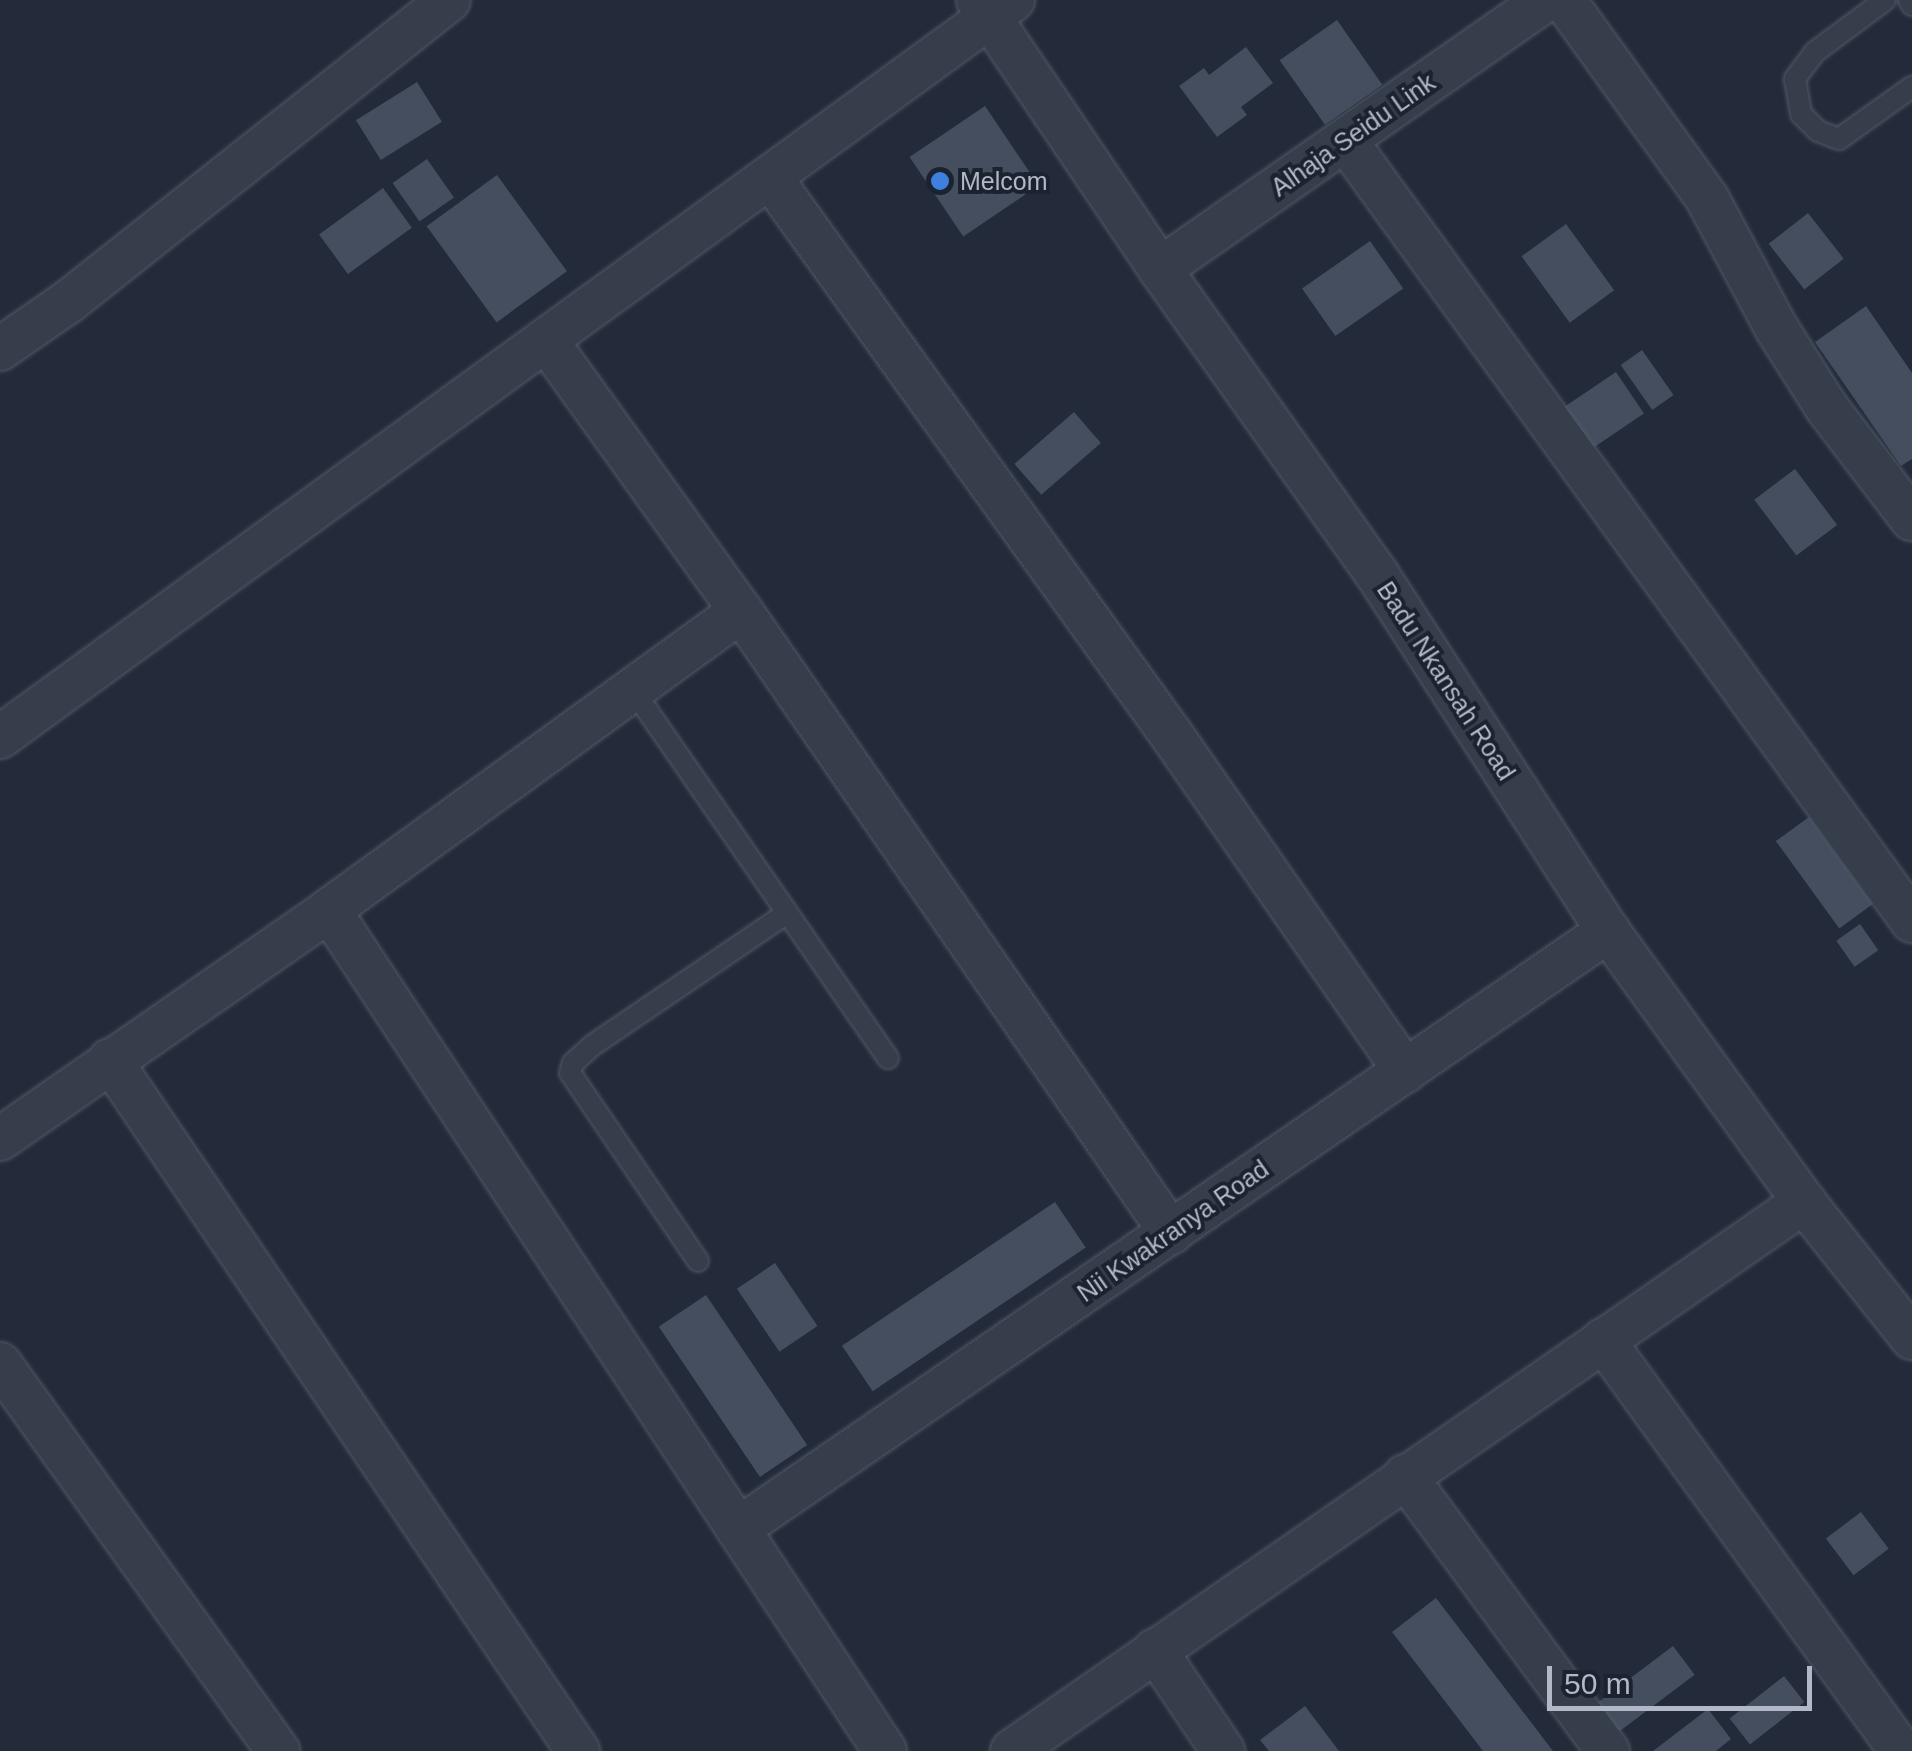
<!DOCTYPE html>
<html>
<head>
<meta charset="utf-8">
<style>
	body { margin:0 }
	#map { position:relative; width:1912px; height:1751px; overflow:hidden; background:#232b3a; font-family:Arial,sans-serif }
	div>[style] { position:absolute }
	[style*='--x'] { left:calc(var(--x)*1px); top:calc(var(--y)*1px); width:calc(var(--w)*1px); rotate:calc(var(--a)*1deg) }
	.building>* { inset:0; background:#444e5f; transform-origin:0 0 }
	.roads { filter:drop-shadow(0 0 2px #525866) drop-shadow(0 0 2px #525866) }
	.service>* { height:20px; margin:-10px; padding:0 10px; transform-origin:10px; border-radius:10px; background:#363e4b }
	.minor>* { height:42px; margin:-21px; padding:0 21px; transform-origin:21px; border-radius:21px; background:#363e4b }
	.dots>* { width:28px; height:28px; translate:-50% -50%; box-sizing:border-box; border:5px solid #1c2330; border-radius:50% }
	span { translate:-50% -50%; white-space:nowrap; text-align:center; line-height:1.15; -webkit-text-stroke:8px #1c2330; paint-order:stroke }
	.street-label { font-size:25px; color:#b2b8c7 }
	.poi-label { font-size:25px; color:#b2b8c7 }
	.left { translate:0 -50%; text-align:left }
	.scale { position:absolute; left:1547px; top:1666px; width:265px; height:45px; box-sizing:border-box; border:5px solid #b2b8c7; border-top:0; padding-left:12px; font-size:30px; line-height:35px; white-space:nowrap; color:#b2b8c7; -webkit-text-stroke:8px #1c2330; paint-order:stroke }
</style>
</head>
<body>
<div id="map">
	<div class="building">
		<div style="left:1337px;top:20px;width:79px;height:70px;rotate:55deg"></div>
		<div style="clip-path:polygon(1246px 47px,1273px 83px,1241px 107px,1247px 115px,1217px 137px,1179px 86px,1204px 68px,1209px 75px)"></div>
		<div style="left:417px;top:82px;width:47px;height:72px;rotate:58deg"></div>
		<div style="left:985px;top:106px;width:96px;height:91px;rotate:56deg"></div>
		<div style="left:427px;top:159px;width:47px;height:42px;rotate:55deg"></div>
		<div style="left:497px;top:175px;width:119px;height:87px;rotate:54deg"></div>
		<div style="left:383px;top:188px;width:49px;height:79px;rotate:54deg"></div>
		<div style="left:1808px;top:213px;width:58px;height:50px;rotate:52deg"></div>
		<div style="left:1566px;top:224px;width:82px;height:55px;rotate:54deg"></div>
		<div style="left:1370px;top:241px;width:58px;height:83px;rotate:55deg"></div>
		<div style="clip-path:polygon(1866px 306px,1912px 373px,1912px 459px,1901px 466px,1815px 342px)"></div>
		<div style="left:1642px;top:350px;width:55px;height:26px;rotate:55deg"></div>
		<div style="left:1616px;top:372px;width:50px;height:63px;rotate:56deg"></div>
		<div style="left:1074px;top:412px;width:41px;height:79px;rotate:49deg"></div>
		<div style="left:1795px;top:469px;width:70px;height:51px;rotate:53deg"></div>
		<div style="left:1809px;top:817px;width:108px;height:41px;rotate:54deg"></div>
		<div style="left:1860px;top:924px;width:32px;height:29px;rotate:55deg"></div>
		<div style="left:1055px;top:1202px;width:55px;height:257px;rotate:56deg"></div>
		<div style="left:775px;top:1263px;width:76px;height:46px;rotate:56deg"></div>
		<div style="left:706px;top:1295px;width:181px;height:57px;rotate:56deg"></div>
		<div style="left:1861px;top:1512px;width:46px;height:44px;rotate:53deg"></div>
		<div style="clip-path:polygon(1436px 1598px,1553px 1751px,1483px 1751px,1392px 1632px)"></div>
		<div style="left:1673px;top:1646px;width:36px;height:101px;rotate:53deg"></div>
		<div style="left:1784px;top:1676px;width:33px;height:69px;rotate:52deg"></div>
		<div style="clip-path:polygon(1305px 1706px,1339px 1751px,1269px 1751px,1260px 1740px)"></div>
		<div style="clip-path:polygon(1708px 1709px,1731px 1739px,1716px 1751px,1653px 1751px)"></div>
	</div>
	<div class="roads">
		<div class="service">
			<div style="--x:1885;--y:0;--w:87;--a:143.4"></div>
			<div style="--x:1815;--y:52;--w:34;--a:127"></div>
			<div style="--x:1795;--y:79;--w:36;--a:80"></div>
			<div style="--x:1801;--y:114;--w:24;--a:45"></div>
			<div style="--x:1818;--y:131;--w:22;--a:21"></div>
			<div style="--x:1839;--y:139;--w:90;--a:-35.5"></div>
			<div style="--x:1909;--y:0;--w:6;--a:59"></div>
			<div style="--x:633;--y:690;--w:448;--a:55.3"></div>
			<div style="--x:698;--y:1261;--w:227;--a:-124.2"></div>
			<div style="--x:570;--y:1073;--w:10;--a:-73"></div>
			<div style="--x:573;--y:1063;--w:27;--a:-42"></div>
			<div style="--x:593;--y:1045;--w:235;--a:-34.2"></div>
		</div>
		<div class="minor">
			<div style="--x:978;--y:0;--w:325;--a:55.9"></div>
			<div style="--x:1160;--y:269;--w:371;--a:54.6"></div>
			<div style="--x:1375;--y:571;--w:429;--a:57.1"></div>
			<div style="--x:1608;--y:931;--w:334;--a:54.1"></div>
			<div style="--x:1804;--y:1202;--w:174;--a:51.5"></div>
			<div style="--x:1564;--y:0;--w:246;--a:54.2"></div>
			<div style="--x:1708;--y:200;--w:146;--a:61.9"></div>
			<div style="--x:1777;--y:329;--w:93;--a:57.7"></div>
			<div style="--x:1827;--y:408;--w:140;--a:52.6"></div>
			<div style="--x:1346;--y:141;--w:964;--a:54.03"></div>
			<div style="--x:770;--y:177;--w:690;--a:54.26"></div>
			<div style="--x:1173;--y:737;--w:407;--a:55.2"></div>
			<div style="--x:1160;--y:269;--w:470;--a:-34.9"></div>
			<div style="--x:546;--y:340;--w:334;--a:54.3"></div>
			<div style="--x:741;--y:611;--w:756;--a:55.34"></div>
			<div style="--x:0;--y:349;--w:83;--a:-34.7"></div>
			<div style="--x:68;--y:302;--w:486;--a:-38.4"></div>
			<div style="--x:0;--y:737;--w:1253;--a:-36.04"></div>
			<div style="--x:329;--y:910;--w:1008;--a:56.53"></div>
			<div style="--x:110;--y:1060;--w:835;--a:55.89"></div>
			<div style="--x:0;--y:1139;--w:401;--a:-34.8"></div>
			<div style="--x:329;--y:910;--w:509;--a:-35.97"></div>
			<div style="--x:1603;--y:1340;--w:508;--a:54.06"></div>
			<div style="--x:0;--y:1364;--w:477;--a:54.3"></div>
			<div style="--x:1405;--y:1476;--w:342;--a:53.6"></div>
			<div style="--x:738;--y:1529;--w:1056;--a:-34.5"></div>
			<div style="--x:1155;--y:1650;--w:122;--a:56"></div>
			<div style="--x:1012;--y:1751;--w:964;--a:-34.73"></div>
		</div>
	</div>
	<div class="dots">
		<div style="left:940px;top:181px;background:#3f7fe0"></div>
	</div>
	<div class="street-label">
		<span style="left:1353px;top:135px;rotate:-35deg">Alhaja Seidu Link</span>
		<span style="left:1446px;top:681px;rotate:57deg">Badu Nkansah Road</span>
		<span style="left:1173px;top:1231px;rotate:-35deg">Nii Kwakranya Road</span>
	</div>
	<div class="poi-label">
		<span class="left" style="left:960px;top:181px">Melcom</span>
	</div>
	<div class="scale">50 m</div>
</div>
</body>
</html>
